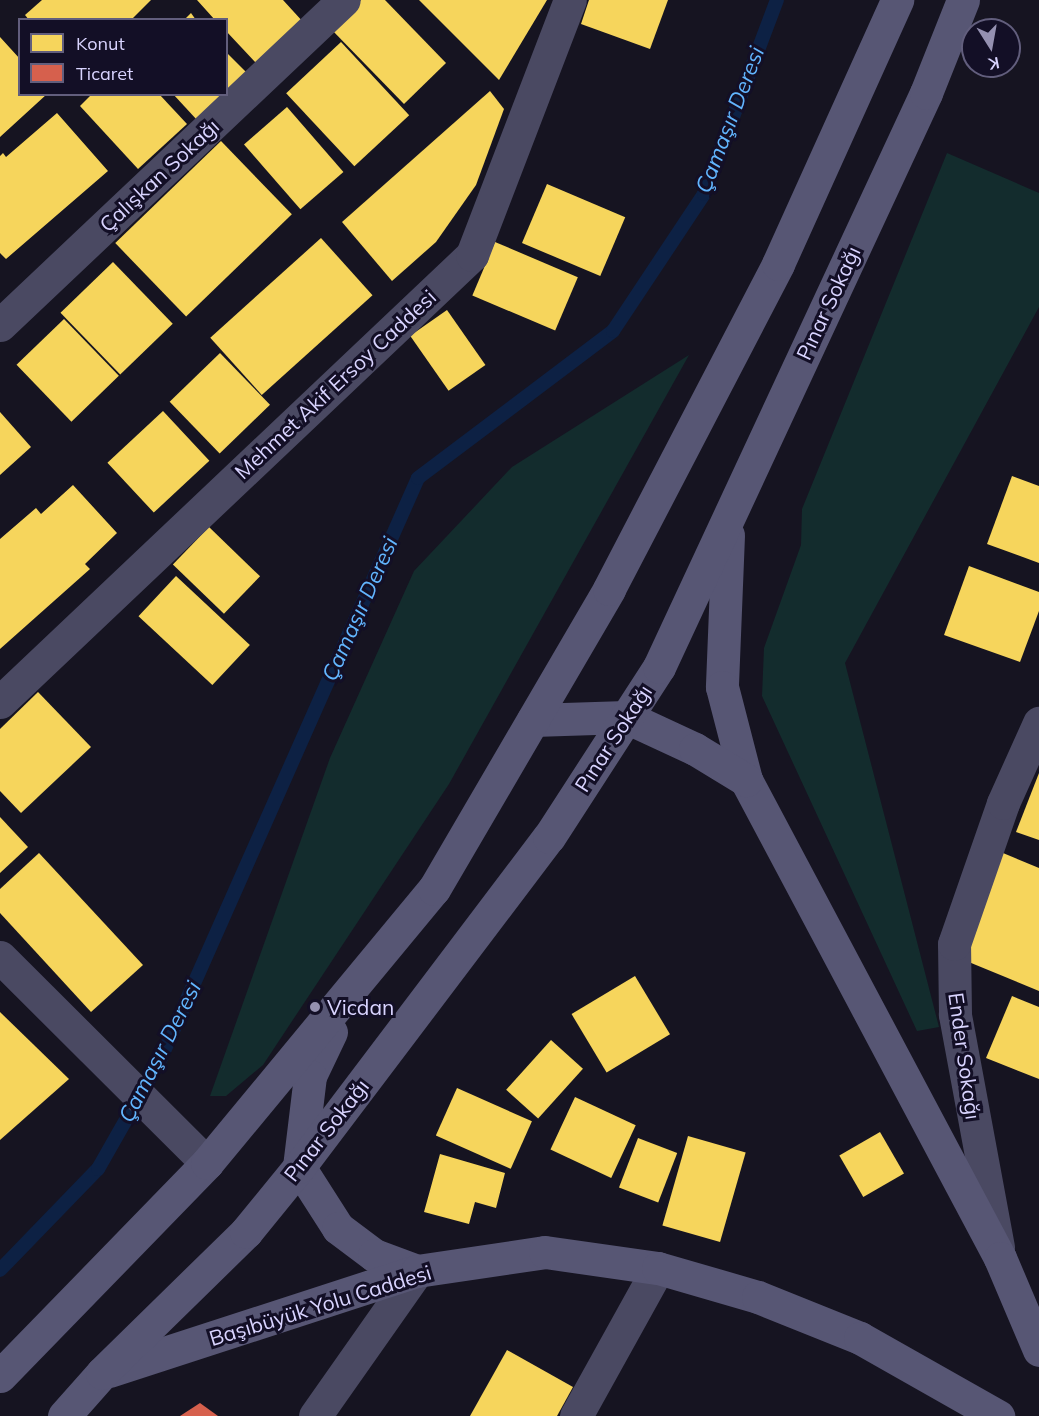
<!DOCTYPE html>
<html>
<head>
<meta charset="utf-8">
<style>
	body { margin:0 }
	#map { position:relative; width:1039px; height:1416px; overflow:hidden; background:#161421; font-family:Mulish,sans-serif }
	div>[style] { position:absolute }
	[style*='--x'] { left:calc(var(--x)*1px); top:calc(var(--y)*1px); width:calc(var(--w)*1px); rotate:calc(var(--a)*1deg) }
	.green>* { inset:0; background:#132c2d }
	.homes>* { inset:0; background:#f6d55c; transform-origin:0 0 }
	.shops>* { inset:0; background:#d6604d }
	.stream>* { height:14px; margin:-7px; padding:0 7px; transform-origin:7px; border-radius:7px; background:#0d2144 }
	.street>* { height:33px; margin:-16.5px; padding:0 16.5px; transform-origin:16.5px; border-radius:16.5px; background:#4a4962 }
	.secondary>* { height:33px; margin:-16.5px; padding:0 16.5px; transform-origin:16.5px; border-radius:16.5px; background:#575674 }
	.dots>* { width:16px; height:16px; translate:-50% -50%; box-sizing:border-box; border:3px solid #130f26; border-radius:50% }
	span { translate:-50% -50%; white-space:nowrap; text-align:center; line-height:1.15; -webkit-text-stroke:6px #130f26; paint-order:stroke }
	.street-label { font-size:21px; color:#d9d4ff }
	.poi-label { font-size:21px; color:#d9d4ff }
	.left { translate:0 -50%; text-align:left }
	.water-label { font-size:22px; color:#62b6ff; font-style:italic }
	.legend { position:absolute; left:18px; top:18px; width:210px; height:78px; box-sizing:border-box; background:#130f26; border:2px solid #625e7d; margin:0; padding:8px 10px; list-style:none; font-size:18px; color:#d9d4ff }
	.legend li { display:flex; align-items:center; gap:12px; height:30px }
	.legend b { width:30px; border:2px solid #625e7d }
	.north { position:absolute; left:961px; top:18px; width:60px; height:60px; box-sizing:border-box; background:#130f26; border:2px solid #625e7d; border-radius:50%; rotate:169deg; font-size:16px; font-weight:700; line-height:24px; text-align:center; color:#d9d4ff }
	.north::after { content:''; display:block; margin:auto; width:21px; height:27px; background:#9591b1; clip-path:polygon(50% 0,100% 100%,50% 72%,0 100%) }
</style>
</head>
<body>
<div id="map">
	<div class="green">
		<div style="clip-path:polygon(947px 153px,1039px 193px,1039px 307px,845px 663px,939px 1027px,917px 1031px,762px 696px,764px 648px,801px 545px,802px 509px)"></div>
		<div style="clip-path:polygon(689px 355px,449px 784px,263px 1065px,226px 1096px,210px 1096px,330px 758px,414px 571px,512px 467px)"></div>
	</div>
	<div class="homes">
		<div style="clip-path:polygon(42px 0,151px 0,131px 20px,29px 20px,25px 15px)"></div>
		<div style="clip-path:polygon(197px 0,283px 0,304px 23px,258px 65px,226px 31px,226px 20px,215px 20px)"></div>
		<div style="clip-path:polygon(361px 0,385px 0,446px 63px,404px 104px,331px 29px)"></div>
		<div style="clip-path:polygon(419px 0,547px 0,499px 80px)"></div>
		<div style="clip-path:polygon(589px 0,668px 0,650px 49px,581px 24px)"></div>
		<div style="clip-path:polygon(191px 13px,196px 20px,184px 20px)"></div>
		<div style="clip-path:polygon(0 37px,20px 59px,20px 94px,47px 94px,0 137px)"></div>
		<div style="left:341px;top:42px;width:100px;height:75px;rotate:47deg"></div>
		<div style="clip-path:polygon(226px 52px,247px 73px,226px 93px)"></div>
		<div style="clip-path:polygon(490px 91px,504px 109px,476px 185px,436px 242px,392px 281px,342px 222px)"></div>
		<div style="clip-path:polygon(92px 94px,159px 94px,187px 124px,138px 169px,80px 106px)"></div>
		<div style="clip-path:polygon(173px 94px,225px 94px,197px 120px)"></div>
		<div style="left:287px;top:107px;width:86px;height:57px;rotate:49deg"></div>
		<div style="clip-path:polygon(57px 113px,108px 171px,6px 259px,0 253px,0 156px,3px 153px,6px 157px)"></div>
		<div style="left:221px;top:141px;width:102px;height:147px;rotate:46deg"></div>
		<div style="left:547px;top:184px;width:85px;height:64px;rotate:23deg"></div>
		<div style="left:321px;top:238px;width:77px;height:149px;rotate:48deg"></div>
		<div style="left:495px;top:242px;width:90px;height:58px;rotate:23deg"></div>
		<div style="left:113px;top:262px;width:86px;height:73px;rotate:46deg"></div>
		<div style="left:447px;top:310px;width:67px;height:45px;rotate:55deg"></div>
		<div style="left:64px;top:319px;width:79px;height:66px;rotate:46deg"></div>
		<div style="left:220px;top:353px;width:72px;height:70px;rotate:46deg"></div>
		<div style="left:163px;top:411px;width:68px;height:76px;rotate:47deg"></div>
		<div style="clip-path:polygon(0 412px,31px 447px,0 475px)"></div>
		<div style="clip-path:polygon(1012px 476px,1039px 486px,1039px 563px,987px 544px)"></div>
		<div style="clip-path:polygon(73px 485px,117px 533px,85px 564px,90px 569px,0 649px,0 539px,36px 508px,41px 514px)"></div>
		<div style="left:209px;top:527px;width:71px;height:52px;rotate:44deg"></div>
		<div style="clip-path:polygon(969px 566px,1039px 592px,1039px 611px,1020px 662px,944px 635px)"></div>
		<div style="left:176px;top:576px;width:101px;height:55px;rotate:43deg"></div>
		<div style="clip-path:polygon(38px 692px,91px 747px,21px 813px,0 791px,0 729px)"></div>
		<div style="clip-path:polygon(1039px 773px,1039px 840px,1016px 832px)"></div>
		<div style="clip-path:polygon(0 817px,28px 847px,0 873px)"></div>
		<div style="clip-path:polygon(39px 853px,143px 965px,91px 1012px,0 913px,0 889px)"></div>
		<div style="clip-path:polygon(1003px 853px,1039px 868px,1039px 991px,959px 958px)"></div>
		<div style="left:635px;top:976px;width:68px;height:74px;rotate:59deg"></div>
		<div style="clip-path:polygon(1012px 996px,1039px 1007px,1039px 1079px,986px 1058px)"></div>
		<div style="clip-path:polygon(0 1012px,69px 1079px,0 1140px)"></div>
		<div style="left:551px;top:1040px;width:43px;height:67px;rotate:42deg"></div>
		<div style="left:457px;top:1088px;width:82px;height:52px;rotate:24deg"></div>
		<div style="left:575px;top:1097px;width:67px;height:58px;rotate:25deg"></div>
		<div style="left:880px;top:1132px;width:48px;height:47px;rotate:60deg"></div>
		<div style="left:688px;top:1136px;width:60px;height:93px;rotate:16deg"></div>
		<div style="left:638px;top:1138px;width:42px;height:53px;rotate:21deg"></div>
		<div style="clip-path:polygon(440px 1154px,505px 1173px,496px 1208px,475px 1202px,469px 1224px,424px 1212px)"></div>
		<div style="clip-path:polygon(507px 1350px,573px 1387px,557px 1416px,470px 1416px)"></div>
	</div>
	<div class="shops">
		<div style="clip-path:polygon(200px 1403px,218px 1416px,180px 1416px)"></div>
	</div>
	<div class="stream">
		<div style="--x:0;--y:1270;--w:141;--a:-45.9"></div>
		<div style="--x:98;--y:1169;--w:128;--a:-60.4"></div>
		<div style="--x:161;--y:1058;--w:634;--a:-66.1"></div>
		<div style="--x:418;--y:478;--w:244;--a:-37"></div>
		<div style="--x:613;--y:331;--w:164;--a:-56.4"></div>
		<div style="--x:704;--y:194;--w:207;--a:-69.4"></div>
	</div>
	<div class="street">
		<div style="--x:0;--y:325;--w:473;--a:-43.4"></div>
		<div style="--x:0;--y:702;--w:650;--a:-43.44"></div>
		<div style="--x:472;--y:255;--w:273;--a:-69"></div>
		<div style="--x:0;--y:957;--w:292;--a:44.9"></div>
		<div style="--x:998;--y:1247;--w:237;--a:-100.5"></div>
		<div style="--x:955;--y:1014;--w:70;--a:-90.8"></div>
		<div style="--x:954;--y:944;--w:149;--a:-70.8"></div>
		<div style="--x:1003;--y:803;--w:88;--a:-65.8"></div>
		<div style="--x:315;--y:1416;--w:177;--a:-54.9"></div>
		<div style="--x:576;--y:1416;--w:169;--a:-61"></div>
	</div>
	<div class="secondary">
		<div style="--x:728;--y:535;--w:152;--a:92.3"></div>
		<div style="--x:722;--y:687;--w:96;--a:75.5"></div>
		<div style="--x:746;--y:780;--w:541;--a:62.01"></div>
		<div style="--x:1000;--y:1258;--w:100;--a:67"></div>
		<div style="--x:533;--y:720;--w:93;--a:-1.8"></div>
		<div style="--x:626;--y:717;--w:76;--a:24.9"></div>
		<div style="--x:695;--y:749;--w:60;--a:31.3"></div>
		<div style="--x:331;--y:1032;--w:49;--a:115.5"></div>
		<div style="--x:310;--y:1076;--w:92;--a:96.9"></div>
		<div style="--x:299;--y:1167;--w:72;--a:57.4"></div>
		<div style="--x:338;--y:1228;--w:45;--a:36.9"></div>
		<div style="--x:374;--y:1255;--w:46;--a:20.4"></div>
		<div style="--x:109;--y:1371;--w:324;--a:-18"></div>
		<div style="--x:417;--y:1271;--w:129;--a:-8.4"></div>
		<div style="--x:545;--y:1252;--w:114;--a:8.1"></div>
		<div style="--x:658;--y:1268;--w:104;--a:16.2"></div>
		<div style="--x:758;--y:1297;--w:110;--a:21.9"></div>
		<div style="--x:860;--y:1338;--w:159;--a:29.5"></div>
		<div style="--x:0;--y:1376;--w:297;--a:-45.8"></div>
		<div style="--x:207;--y:1163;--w:356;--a:-50.4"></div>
		<div style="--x:434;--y:889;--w:347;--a:-59.7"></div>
		<div style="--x:609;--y:589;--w:366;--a:-62.5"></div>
		<div style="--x:778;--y:264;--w:290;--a:-65.7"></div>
		<div style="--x:64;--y:1416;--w:57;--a:-48.5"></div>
		<div style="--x:102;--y:1373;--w:202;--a:-44.4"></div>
		<div style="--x:246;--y:1232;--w:84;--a:-50.8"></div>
		<div style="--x:299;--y:1167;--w:414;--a:-52.9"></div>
		<div style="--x:549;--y:837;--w:202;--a:-57.1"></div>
		<div style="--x:659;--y:667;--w:633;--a:-65.05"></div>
		<div style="--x:926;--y:93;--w:100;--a:-68.3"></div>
	</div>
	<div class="dots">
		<div style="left:315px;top:1007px;background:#9591b1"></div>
	</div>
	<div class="street-label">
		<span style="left:159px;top:175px;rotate:-43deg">Çalışkan Sokağı</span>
		<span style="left:828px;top:303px;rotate:-65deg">Pınar Sokağı</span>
		<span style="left:335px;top:384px;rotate:-43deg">Mehmet Akif Ersoy Caddesi</span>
		<span style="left:613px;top:738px;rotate:-57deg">Pınar Sokağı</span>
		<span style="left:965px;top:1056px;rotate:82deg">Ender Sokağı</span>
		<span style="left:326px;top:1130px;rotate:-52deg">Pınar Sokağı</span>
		<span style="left:320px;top:1305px;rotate:-17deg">Başıbüyük Yolu Caddesi</span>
	</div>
	<div class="poi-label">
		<span class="left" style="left:327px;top:1007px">Vicdan</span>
	</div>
	<div class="water-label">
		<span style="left:730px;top:120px;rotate:-69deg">Çamaşır Deresi</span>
		<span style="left:360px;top:609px;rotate:-66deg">Çamaşır Deresi</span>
		<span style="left:160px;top:1052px;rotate:-63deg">Çamaşır Deresi</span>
	</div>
	<ul class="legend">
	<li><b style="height:16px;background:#f6d55c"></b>Konut</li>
	<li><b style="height:16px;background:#d6604d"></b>Ticaret</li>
	</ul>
	<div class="north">K</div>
</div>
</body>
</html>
